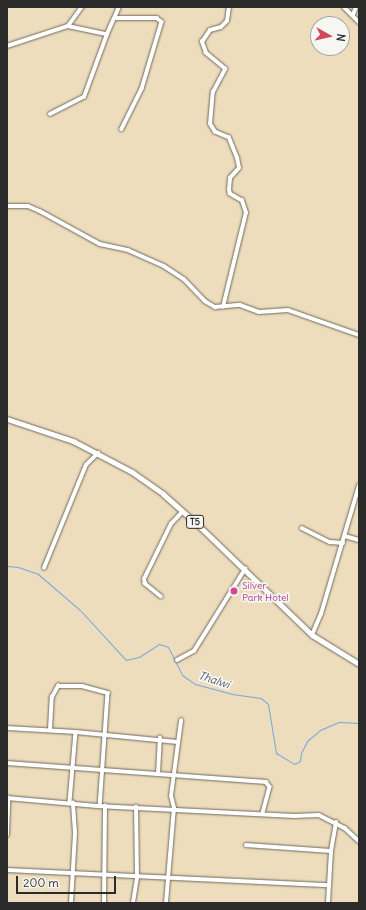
<!DOCTYPE html>
<html>
<head>
<meta charset="utf-8">
<style>
	body { margin:0 }
	#map { position:relative; width:366px; height:910px; overflow:hidden; background:#edddbc; font-family:Delius,sans-serif }
	div>[style] { position:absolute }
	[style*='--x'] { left:calc(var(--x)*1px); top:calc(var(--y)*1px); width:calc(var(--w)*1px); rotate:calc(var(--a)*1deg) }
	.stream>* { height:1px; margin:-0.5px; padding:0 0.5px; transform-origin:0.5px; border-radius:0.5px; background:#77a5e0 }
	.roads { filter:drop-shadow(0 0 1px #6f695e) drop-shadow(0 0 1px #6f695e) }
	.minor>* { height:3.5px; margin:-1.75px; padding:0 1.75px; transform-origin:1.75px; border-radius:1.75px; background:#fff }
	.highway>* { height:5px; margin:-2.5px; padding:0 2.5px; transform-origin:2.5px; border-radius:2.5px; background:#fff }
	.dots>* { width:11px; height:11px; translate:-50% -50%; box-sizing:border-box; border:2px solid #f6f6f2; border-radius:50% }
	span { translate:-50% -50%; white-space:nowrap; text-align:center; line-height:1.15; -webkit-text-stroke:3.5px #f6f6f2; paint-order:stroke }
	.shield-label span { padding:1px 3px; background:#f6f6f2; border:1px solid; border-radius:3px; -webkit-text-stroke-width:0 }
	.shield-label { font-size:9px; color:#2b2b2b; font-weight:700 }
	.hotel-label { font-size:10px; color:#b23c85 }
	.left { translate:0 -50%; text-align:left }
	.water-label { font-size:11px; color:#46566a; font-style:italic }
	.frame { position:absolute; inset:0; border:8px solid #2b2b2b; pointer-events:none }
	.north { position:absolute; left:310px; top:16px; width:40px; height:40px; box-sizing:border-box; background:#f6f6f2; border:1px solid #a5a5a2; border-radius:50%; rotate:98deg; font-size:11px; font-weight:700; line-height:16px; text-align:center; color:#2b2b2b }
	.north::after { content:''; display:block; margin:auto; width:14px; height:18px; background:#d1495b; clip-path:polygon(50% 0,100% 100%,50% 72%,0 100%) }
	.scale { position:absolute; left:16px; top:876px; width:100px; height:18px; box-sizing:border-box; border:2px solid #2b2b2b; border-top:0; padding-left:5px; font-size:12px; line-height:14px; white-space:nowrap; color:#2b2b2b; -webkit-text-stroke:3px #f6f6f2; paint-order:stroke }
</style>
</head>
<body>
<div id="map">
	<div class="stream">
		<div style="--x:7;--y:566;--w:11;--a:5"></div>
		<div style="--x:18;--y:567;--w:21;--a:19"></div>
		<div style="--x:38;--y:574;--w:55;--a:40.6"></div>
		<div style="--x:80;--y:610;--w:68;--a:47.4"></div>
		<div style="--x:126;--y:660;--w:13;--a:-13"></div>
		<div style="--x:139;--y:657;--w:24;--a:-33"></div>
		<div style="--x:159;--y:644;--w:9;--a:18"></div>
		<div style="--x:168;--y:647;--w:31;--a:63"></div>
		<div style="--x:182;--y:675;--w:16;--a:35"></div>
		<div style="--x:195;--y:684;--w:38;--a:15"></div>
		<div style="--x:232;--y:694;--w:29;--a:8"></div>
		<div style="--x:261;--y:698;--w:9;--a:41"></div>
		<div style="--x:268;--y:704;--w:50;--a:80.7"></div>
		<div style="--x:276;--y:753;--w:21;--a:31"></div>
		<div style="--x:294;--y:764;--w:7;--a:-27"></div>
		<div style="--x:300;--y:761;--w:8;--a:-83"></div>
		<div style="--x:301;--y:753;--w:13;--a:-63"></div>
		<div style="--x:307;--y:741;--w:17;--a:-40"></div>
		<div style="--x:320;--y:730;--w:21;--a:-23"></div>
		<div style="--x:339;--y:722;--w:20;--a:3"></div>
	</div>
	<div class="roads">
		<div class="minor">
			<div style="--x:344;--y:7;--w:21;--a:45"></div>
			<div style="--x:353;--y:15;--w:9;--a:-69"></div>
			<div style="--x:115;--y:18;--w:42;--a:0"></div>
			<div style="--x:157;--y:18;--w:6;--a:39"></div>
			<div style="--x:162;--y:22;--w:70;--a:106.6"></div>
			<div style="--x:142;--y:89;--w:45;--a:116.6"></div>
			<div style="--x:68;--y:26;--w:24;--a:-54"></div>
			<div style="--x:7;--y:46;--w:64;--a:-18.2"></div>
			<div style="--x:68;--y:26;--w:40;--a:12"></div>
			<div style="--x:107;--y:34;--w:30;--a:-66"></div>
			<div style="--x:50;--y:114;--w:38;--a:-27"></div>
			<div style="--x:84;--y:97;--w:67;--a:-69.9"></div>
			<div style="--x:7;--y:206;--w:21;--a:0"></div>
			<div style="--x:28;--y:206;--w:13;--a:23"></div>
			<div style="--x:40;--y:211;--w:68;--a:28.8"></div>
			<div style="--x:100;--y:244;--w:29;--a:12"></div>
			<div style="--x:128;--y:250;--w:39;--a:24"></div>
			<div style="--x:164;--y:266;--w:24;--a:33"></div>
			<div style="--x:184;--y:279;--w:30;--a:46"></div>
			<div style="--x:205;--y:301;--w:12;--a:31"></div>
			<div style="--x:215;--y:307;--w:25;--a:-5"></div>
			<div style="--x:240;--y:305;--w:20;--a:20"></div>
			<div style="--x:259;--y:312;--w:29;--a:-4"></div>
			<div style="--x:288;--y:310;--w:75;--a:19.4"></div>
			<div style="--x:223;--y:307;--w:97;--a:-76.3"></div>
			<div style="--x:246;--y:213;--w:13;--a:-108"></div>
			<div style="--x:242;--y:201;--w:14;--a:-150"></div>
			<div style="--x:230;--y:194;--w:4;--a:-104"></div>
			<div style="--x:229;--y:190;--w:12;--a:-85"></div>
			<div style="--x:230;--y:178;--w:13;--a:-48"></div>
			<div style="--x:239;--y:168;--w:10;--a:-101"></div>
			<div style="--x:237;--y:158;--w:22;--a:-112"></div>
			<div style="--x:229;--y:138;--w:15;--a:-157"></div>
			<div style="--x:215;--y:132;--w:9;--a:-122"></div>
			<div style="--x:210;--y:124;--w:32;--a:-85"></div>
			<div style="--x:213;--y:92;--w:26;--a:-62"></div>
			<div style="--x:225;--y:69;--w:25;--a:-140"></div>
			<div style="--x:206;--y:53;--w:12;--a:-110"></div>
			<div style="--x:202;--y:42;--w:14;--a:-56"></div>
			<div style="--x:210;--y:30;--w:11;--a:-15"></div>
			<div style="--x:221;--y:27;--w:8;--a:-45"></div>
			<div style="--x:227;--y:21;--w:14;--a:-82"></div>
			<div style="--x:302;--y:528;--w:31;--a:27"></div>
			<div style="--x:330;--y:542;--w:13;--a:4"></div>
			<div style="--x:345;--y:536;--w:15;--a:16"></div>
			<div style="--x:44;--y:568;--w:111;--a:-67.8"></div>
			<div style="--x:86;--y:465;--w:17;--a:-45"></div>
			<div style="--x:161;--y:597;--w:21;--a:-141"></div>
			<div style="--x:145;--y:584;--w:5;--a:-101"></div>
			<div style="--x:144;--y:579;--w:61;--a:-63.9"></div>
			<div style="--x:171;--y:524;--w:16;--a:-47"></div>
			<div style="--x:312;--y:635;--w:23;--a:-67"></div>
			<div style="--x:321;--y:614;--w:134;--a:-73.5"></div>
			<div style="--x:177;--y:660;--w:19;--a:-28"></div>
			<div style="--x:194;--y:651;--w:97;--a:-58.1"></div>
			<div style="--x:7;--y:728;--w:69;--a:3.3"></div>
			<div style="--x:76;--y:732;--w:70;--a:94.9"></div>
			<div style="--x:50;--y:730;--w:33;--a:-87"></div>
			<div style="--x:52;--y:697;--w:13;--a:-61"></div>
			<div style="--x:58;--y:686;--w:24;--a:0"></div>
			<div style="--x:82;--y:686;--w:27;--a:15"></div>
			<div style="--x:108;--y:693;--w:113;--a:94"></div>
			<div style="--x:76;--y:732;--w:102;--a:5.6"></div>
			<div style="--x:7;--y:763;--w:260;--a:4.2"></div>
			<div style="--x:266;--y:782;--w:6;--a:51"></div>
			<div style="--x:270;--y:787;--w:28;--a:105"></div>
			<div style="--x:158;--y:774;--w:36;--a:-87"></div>
			<div style="--x:7;--y:798;--w:90;--a:5.1"></div>
			<div style="--x:97;--y:806;--w:197;--a:2.9"></div>
			<div style="--x:294;--y:816;--w:25;--a:-2"></div>
			<div style="--x:319;--y:815;--w:29;--a:27"></div>
			<div style="--x:345;--y:828;--w:19;--a:43"></div>
			<div style="--x:7;--y:835;--w:37;--a:-88"></div>
			<div style="--x:246;--y:845;--w:85;--a:4"></div>
			<div style="--x:7;--y:870;--w:322;--a:2.7"></div>
			<div style="--x:71;--y:903;--w:70;--a:-86.7"></div>
			<div style="--x:75;--y:833;--w:30;--a:-94"></div>
			<div style="--x:104;--y:903;--w:97;--a:-89.4"></div>
			<div style="--x:133;--y:903;--w:26;--a:-81"></div>
			<div style="--x:137;--y:877;--w:70;--a:-90.8"></div>
			<div style="--x:166;--y:903;--w:95;--a:-85.2"></div>
			<div style="--x:174;--y:808;--w:12;--a:-104"></div>
			<div style="--x:171;--y:796;--w:76;--a:-82.4"></div>
			<div style="--x:328;--y:903;--w:52;--a:-86.7"></div>
			<div style="--x:331;--y:851;--w:29;--a:-80"></div>
		</div>
		<div class="highway">
			<div style="--x:7;--y:419;--w:70;--a:18.4"></div>
			<div style="--x:73;--y:441;--w:67;--a:27.7"></div>
			<div style="--x:132;--y:472;--w:38;--a:35"></div>
			<div style="--x:163;--y:494;--w:45;--a:41.4"></div>
			<div style="--x:197;--y:524;--w:160;--a:44"></div>
			<div style="--x:312;--y:635;--w:55;--a:31.7"></div>
		</div>
	</div>
	<div class="dots">
		<div style="left:234px;top:591px;background:#d1479c"></div>
	</div>
	<div class="shield-label">
		<span style="left:195px;top:522px">T5</span>
	</div>
	<div class="hotel-label">
		<span class="left" style="left:242px;top:591px">Silver<br>Park Hotel</span>
	</div>
	<div class="water-label">
		<span style="left:214px;top:680px;rotate:18deg">Thalwi</span>
	</div>
	<div class="frame"></div>
	<div class="north">N</div>
	<div class="scale">200 m</div>
</div>
</body>
</html>
